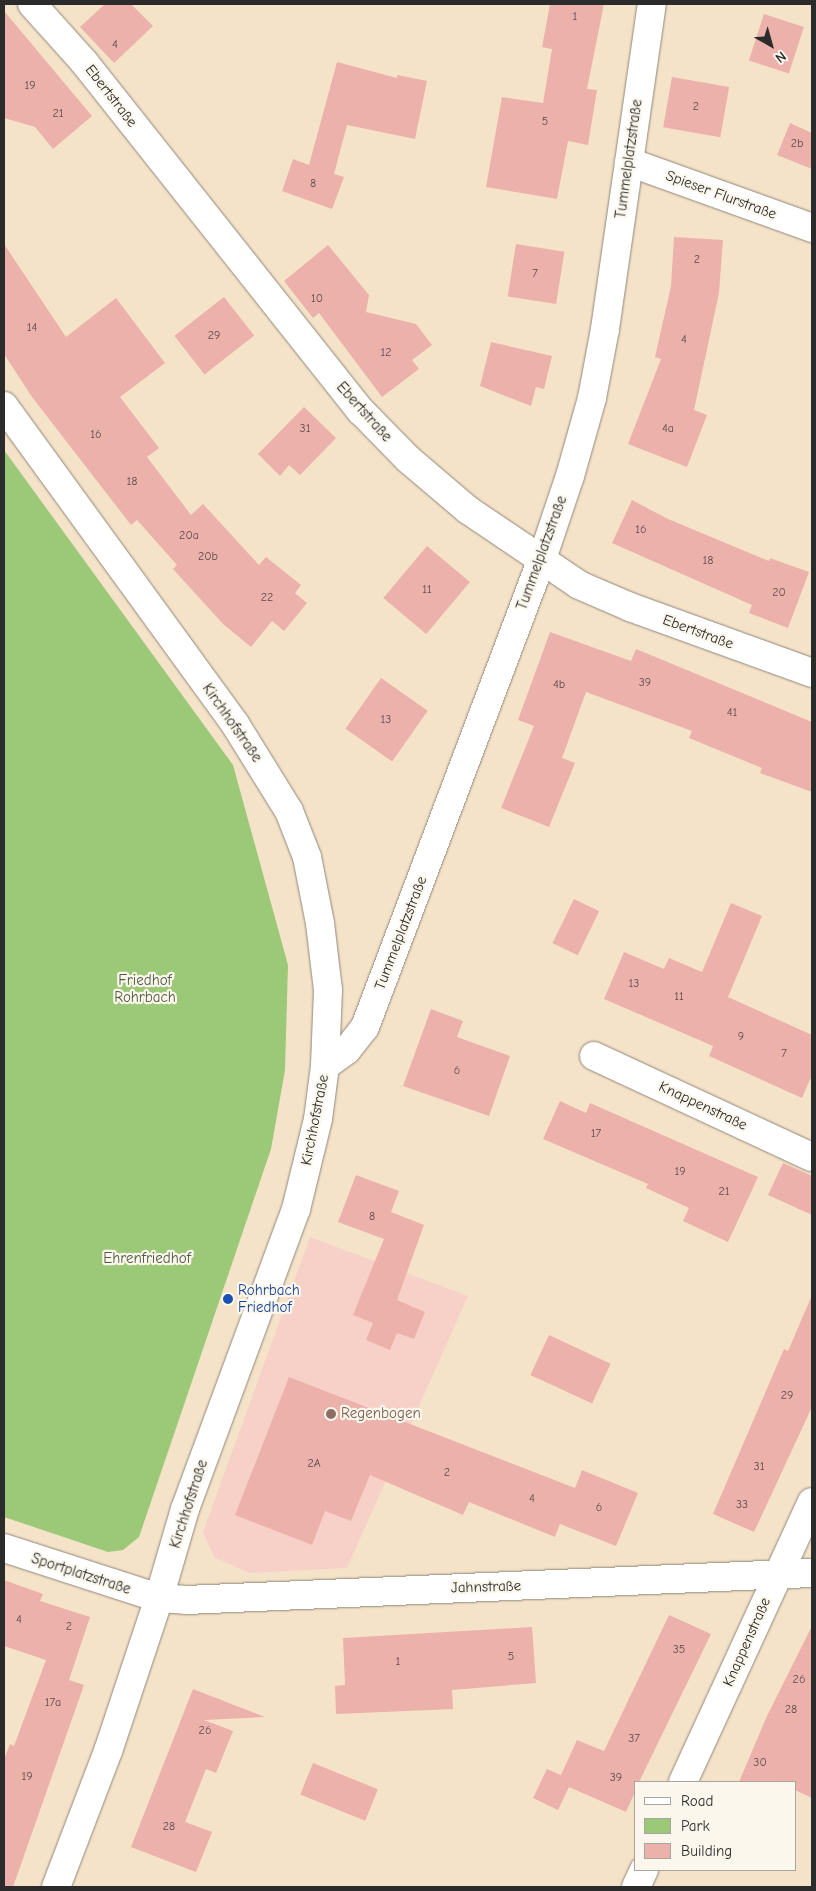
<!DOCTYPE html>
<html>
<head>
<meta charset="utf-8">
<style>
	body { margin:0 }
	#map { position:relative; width:816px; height:1891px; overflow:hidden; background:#f5e3c9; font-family:"Comic Neue",sans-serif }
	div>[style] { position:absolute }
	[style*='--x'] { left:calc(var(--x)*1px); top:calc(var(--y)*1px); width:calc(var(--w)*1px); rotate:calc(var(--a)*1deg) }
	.built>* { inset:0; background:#f7d1c8 }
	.green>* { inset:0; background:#9cc977 }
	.building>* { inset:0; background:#ecb1aa; transform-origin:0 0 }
	.roads { filter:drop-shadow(0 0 1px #90877a) drop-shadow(0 0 1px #90877a) }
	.minor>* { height:28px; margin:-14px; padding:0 14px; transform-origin:14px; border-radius:14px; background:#fff }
	.dots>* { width:14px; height:14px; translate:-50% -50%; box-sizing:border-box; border:2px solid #fbf7ec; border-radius:50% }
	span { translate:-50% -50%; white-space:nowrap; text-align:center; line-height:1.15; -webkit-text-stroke:4.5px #fbf7ec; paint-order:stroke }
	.number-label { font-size:12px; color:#5b4c4b }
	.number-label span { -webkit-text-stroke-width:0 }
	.street-label { font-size:15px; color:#2b2b2b }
	.park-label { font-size:15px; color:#4d5a42 }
	.transit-label { font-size:15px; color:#164399 }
	.left { translate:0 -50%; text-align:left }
	.education-label { font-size:15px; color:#785e54 }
	.frame { position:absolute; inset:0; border:5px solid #2b2b2b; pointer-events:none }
	.legend { position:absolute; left:634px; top:1781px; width:162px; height:90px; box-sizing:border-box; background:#fbf7ec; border:1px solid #a8a59f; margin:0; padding:6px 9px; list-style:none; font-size:15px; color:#2b2b2b }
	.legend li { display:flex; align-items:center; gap:10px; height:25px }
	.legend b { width:25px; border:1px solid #a8a59f }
	.north { position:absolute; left:746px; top:20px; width:50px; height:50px; -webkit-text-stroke:4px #fbf7ec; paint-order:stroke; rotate:142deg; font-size:14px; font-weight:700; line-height:20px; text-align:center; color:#2b2b2b }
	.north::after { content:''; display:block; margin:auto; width:18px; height:22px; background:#2b2b2b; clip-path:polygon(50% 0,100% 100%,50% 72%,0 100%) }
</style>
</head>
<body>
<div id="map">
	<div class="built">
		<div style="clip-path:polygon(310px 1237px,468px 1296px,347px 1568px,249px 1573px,214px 1557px,203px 1532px)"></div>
	</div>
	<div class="green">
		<div style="clip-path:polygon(4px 450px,233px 765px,288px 965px,285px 1070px,271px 1149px,139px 1537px,123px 1550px,108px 1552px,4px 1517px)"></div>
	</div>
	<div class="building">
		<div style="clip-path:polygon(105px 4px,131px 4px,153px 26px,114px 63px,80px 27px)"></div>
		<div style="clip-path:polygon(550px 4px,604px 4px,587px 89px,597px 90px,588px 145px,568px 141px,557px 199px,486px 187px,502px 97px,543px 103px,552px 49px,542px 47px)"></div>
		<div style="clip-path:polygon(4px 11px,92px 116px,53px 149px,35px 127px,4px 118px)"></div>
		<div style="left:764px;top:14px;width:42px;height:49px;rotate:18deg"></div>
		<div style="clip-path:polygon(337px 62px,397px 78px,397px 75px,427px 81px,415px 139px,347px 125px,334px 174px,344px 177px,332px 209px,282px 191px,293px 159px,309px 165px)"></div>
		<div style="left:672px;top:77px;width:58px;height:51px;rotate:10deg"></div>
		<div style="clip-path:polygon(790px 123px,812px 133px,812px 169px,777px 155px)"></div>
		<div style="clip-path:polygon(674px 237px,723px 240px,719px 293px,694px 410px,707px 415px,687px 467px,628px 444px,661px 359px,655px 357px,671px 286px)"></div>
		<div style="clip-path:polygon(4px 244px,66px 337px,116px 298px,165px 363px,120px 397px,159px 448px,147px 457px,191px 515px,203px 504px,259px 565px,266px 557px,301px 585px,295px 593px,307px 603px,284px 631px,272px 621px,251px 647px,223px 624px,173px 569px,177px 565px,137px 520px,131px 525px,32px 397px,4px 354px)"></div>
		<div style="left:516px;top:244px;width:49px;height:53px;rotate:9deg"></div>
		<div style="clip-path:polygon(328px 245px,369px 295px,366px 312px,416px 324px,432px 345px,412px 360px,419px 369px,382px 397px,319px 313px,313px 318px,284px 281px)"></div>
		<div style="left:224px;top:297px;width:49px;height:63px;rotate:52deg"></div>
		<div style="clip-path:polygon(491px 342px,552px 356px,544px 389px,536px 387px,531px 406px,480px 386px)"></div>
		<div style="clip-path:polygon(304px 407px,336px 438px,300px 475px,289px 465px,280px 476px,258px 454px)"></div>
		<div style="clip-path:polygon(632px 500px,668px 519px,769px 561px,770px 558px,809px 572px,788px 628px,749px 613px,752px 605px,612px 543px)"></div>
		<div style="left:427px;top:546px;width:56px;height:68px;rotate:40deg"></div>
		<div style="clip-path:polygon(550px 632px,631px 661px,636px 649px,812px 722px,812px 792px,760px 773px,762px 768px,689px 738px,692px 731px,586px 692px,562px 758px,575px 763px,549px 827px,501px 808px,534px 726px,518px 720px)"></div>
		<div style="left:381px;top:678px;width:57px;height:62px;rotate:35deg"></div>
		<div style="left:574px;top:899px;width:28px;height:49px;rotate:26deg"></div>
		<div style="clip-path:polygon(731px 903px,762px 916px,728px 997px,812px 1035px,812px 1075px,802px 1098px,709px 1056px,713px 1046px,604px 999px,624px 952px,664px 969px,669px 958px,702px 972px)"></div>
		<div style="clip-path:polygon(431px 1009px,463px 1021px,457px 1037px,510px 1056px,489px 1116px,403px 1086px)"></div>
		<div style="clip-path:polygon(560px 1101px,586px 1113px,590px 1103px,758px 1177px,728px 1242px,683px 1221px,689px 1208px,646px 1188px,648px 1184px,543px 1139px)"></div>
		<div style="clip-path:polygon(783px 1163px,812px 1176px,812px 1215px,768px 1195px)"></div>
		<div style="clip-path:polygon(356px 1175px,399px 1191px,391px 1212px,424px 1225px,397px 1300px,425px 1312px,414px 1339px,397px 1333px,390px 1350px,366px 1340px,373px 1323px,353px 1315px,384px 1239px,338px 1222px)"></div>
		<div style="clip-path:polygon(812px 1295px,812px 1407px,754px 1532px,713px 1514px,784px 1349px,788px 1351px)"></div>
		<div style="left:549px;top:1335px;width:68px;height:44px;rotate:25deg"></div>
		<div style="clip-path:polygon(289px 1377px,575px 1488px,582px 1470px,638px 1493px,616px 1546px,560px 1524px,555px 1537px,469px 1502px,463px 1515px,370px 1475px,351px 1521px,325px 1511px,312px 1545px,235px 1515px)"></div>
		<div style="clip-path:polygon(4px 1580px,43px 1594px,40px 1601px,90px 1617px,69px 1680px,84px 1685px,13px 1887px,4px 1887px,4px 1759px,10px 1744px,14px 1746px,46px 1660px,4px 1646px)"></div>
		<div style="clip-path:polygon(669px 1615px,711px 1634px,639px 1782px,635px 1782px,635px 1792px,626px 1812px,569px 1787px,558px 1810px,533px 1798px,547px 1769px,561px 1775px,577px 1740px,604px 1751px)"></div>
		<div style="clip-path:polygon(812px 1626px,812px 1798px,795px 1790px,795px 1782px,739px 1782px,767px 1716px)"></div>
		<div style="clip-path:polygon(532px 1627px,536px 1683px,452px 1690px,453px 1709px,336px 1714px,335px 1686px,345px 1685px,343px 1638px)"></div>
		<div style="clip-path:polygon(193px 1689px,265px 1717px,204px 1720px,233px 1731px,216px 1773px,206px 1769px,185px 1822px,212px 1832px,196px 1872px,131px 1847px)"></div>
		<div style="left:313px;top:1763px;width:70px;height:34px;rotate:22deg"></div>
	</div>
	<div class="roads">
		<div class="minor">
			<div style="--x:32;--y:4;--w:78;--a:48.1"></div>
			<div style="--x:84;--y:62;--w:446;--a:51.6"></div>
			<div style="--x:361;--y:411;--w:67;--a:45.6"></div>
			<div style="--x:408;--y:459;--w:79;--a:40.4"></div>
			<div style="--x:468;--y:510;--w:134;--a:34"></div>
			<div style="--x:579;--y:585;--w:56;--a:23.3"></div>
			<div style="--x:630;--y:607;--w:194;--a:19.9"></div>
			<div style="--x:629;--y:162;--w:195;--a:19.8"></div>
			<div style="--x:4;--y:406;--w:393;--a:54"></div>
			<div style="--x:235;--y:724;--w:102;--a:58.2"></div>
			<div style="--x:289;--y:811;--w:49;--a:68.6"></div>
			<div style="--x:307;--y:857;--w:67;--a:78.9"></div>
			<div style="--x:320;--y:923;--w:67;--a:83.2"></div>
			<div style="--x:328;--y:990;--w:76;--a:92.3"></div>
			<div style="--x:325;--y:1066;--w:53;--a:97.5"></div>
			<div style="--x:318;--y:1119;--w:93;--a:103.7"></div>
			<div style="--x:296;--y:1209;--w:320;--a:110.3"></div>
			<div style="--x:185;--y:1509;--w:93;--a:106.3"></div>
			<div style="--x:159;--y:1598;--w:161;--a:108.4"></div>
			<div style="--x:108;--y:1751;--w:146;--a:110.9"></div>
			<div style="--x:594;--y:1056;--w:240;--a:24.9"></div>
			<div style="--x:325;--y:1066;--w:27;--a:-36"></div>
			<div style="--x:347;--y:1050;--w:29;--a:-52"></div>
			<div style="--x:365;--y:1027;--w:497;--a:-69.3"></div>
			<div style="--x:541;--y:562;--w:91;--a:-71.4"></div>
			<div style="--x:570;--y:476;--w:81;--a:-74.2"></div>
			<div style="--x:592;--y:398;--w:70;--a:-79.3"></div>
			<div style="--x:605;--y:329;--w:328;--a:-81.8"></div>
			<div style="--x:4;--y:1548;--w:163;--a:17.9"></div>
			<div style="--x:159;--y:1598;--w:27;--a:4"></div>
			<div style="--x:186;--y:1600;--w:627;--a:-2.47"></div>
			<div style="--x:683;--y:1782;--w:308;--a:-65.3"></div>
			<div style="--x:636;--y:1887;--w:19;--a:-65"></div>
		</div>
	</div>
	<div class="dots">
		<div style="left:228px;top:1299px;background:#1a4fb4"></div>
		<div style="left:331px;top:1414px;background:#8d6e63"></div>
	</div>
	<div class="number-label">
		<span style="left:575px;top:17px">1</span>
		<span style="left:115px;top:45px">4</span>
		<span style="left:30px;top:86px">19</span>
		<span style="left:696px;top:107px">2</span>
		<span style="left:58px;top:114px">21</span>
		<span style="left:545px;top:122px">5</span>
		<span style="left:797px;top:144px">2b</span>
		<span style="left:313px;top:184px">8</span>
		<span style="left:697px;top:260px">2</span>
		<span style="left:535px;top:274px">7</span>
		<span style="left:317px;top:299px">10</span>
		<span style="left:32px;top:328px">14</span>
		<span style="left:214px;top:336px">29</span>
		<span style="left:684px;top:340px">4</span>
		<span style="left:386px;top:353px">12</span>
		<span style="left:305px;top:429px">31</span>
		<span style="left:668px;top:429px">4a</span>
		<span style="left:96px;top:435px">16</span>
		<span style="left:132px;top:482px">18</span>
		<span style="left:641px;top:530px">16</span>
		<span style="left:189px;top:536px">20a</span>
		<span style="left:208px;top:557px">20b</span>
		<span style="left:708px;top:561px">18</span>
		<span style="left:427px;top:590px">11</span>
		<span style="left:779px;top:593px">20</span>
		<span style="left:267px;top:598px">22</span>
		<span style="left:645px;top:683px">39</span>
		<span style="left:559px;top:685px">4b</span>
		<span style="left:732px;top:713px">41</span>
		<span style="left:386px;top:720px">13</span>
		<span style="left:634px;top:984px">13</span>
		<span style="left:679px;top:997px">11</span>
		<span style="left:741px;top:1037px">9</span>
		<span style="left:784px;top:1054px">7</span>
		<span style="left:457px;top:1071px">6</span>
		<span style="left:596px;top:1134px">17</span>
		<span style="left:680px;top:1172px">19</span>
		<span style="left:724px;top:1192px">21</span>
		<span style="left:372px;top:1217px">8</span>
		<span style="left:787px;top:1396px">29</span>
		<span style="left:314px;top:1464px">2A</span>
		<span style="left:759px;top:1467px">31</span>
		<span style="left:447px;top:1473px">2</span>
		<span style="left:532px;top:1499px">4</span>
		<span style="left:742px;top:1505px">33</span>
		<span style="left:599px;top:1508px">6</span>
		<span style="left:19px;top:1620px">4</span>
		<span style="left:69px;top:1627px">2</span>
		<span style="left:679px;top:1650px">35</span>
		<span style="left:511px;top:1657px">5</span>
		<span style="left:398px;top:1662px">1</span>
		<span style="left:799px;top:1680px">26</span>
		<span style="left:53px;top:1703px">17a</span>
		<span style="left:791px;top:1710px">28</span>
		<span style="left:205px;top:1731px">26</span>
		<span style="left:634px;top:1739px">37</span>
		<span style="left:760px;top:1763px">30</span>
		<span style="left:27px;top:1777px">19</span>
		<span style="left:616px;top:1778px">39</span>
		<span style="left:169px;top:1827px">28</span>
	</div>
	<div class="street-label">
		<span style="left:111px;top:96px;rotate:52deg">Ebertstraße</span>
		<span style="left:629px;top:159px;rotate:-82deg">Tummelplatzstraße</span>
		<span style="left:721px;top:195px;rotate:20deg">Spieser Flurstraße</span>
		<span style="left:364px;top:412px;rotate:48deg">Ebertstraße</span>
		<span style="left:542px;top:553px;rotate:-70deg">Tummelplatzstraße</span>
		<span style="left:698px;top:632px;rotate:20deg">Ebertstraße</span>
		<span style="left:232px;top:723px;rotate:55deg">Kirchhofstraße</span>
		<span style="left:401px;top:933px;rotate:-69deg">Tummelplatzstraße</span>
		<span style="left:703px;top:1106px;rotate:25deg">Knappenstraße</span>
		<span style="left:315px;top:1120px;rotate:-79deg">Kirchhofstraße</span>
		<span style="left:189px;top:1504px;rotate:-72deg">Kirchhofstraße</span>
		<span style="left:81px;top:1574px;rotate:18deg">Sportplatzstraße</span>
		<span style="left:486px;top:1587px;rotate:-2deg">Jahnstraße</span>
		<span style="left:747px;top:1642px;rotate:-66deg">Knappenstraße</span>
	</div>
	<div class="park-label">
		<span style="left:145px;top:989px">Friedhof<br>Rohrbach</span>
		<span style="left:147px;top:1259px">Ehrenfriedhof</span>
	</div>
	<div class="transit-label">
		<span class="left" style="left:238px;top:1299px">Rohrbach<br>Friedhof</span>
	</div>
	<div class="education-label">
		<span class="left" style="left:341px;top:1414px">Regenbogen</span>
	</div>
	<div class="frame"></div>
	<ul class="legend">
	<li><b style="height:6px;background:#fff"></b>Road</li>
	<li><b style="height:14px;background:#9cc977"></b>Park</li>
	<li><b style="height:14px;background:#ecb1aa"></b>Building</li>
	</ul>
	<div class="north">N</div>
</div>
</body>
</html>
